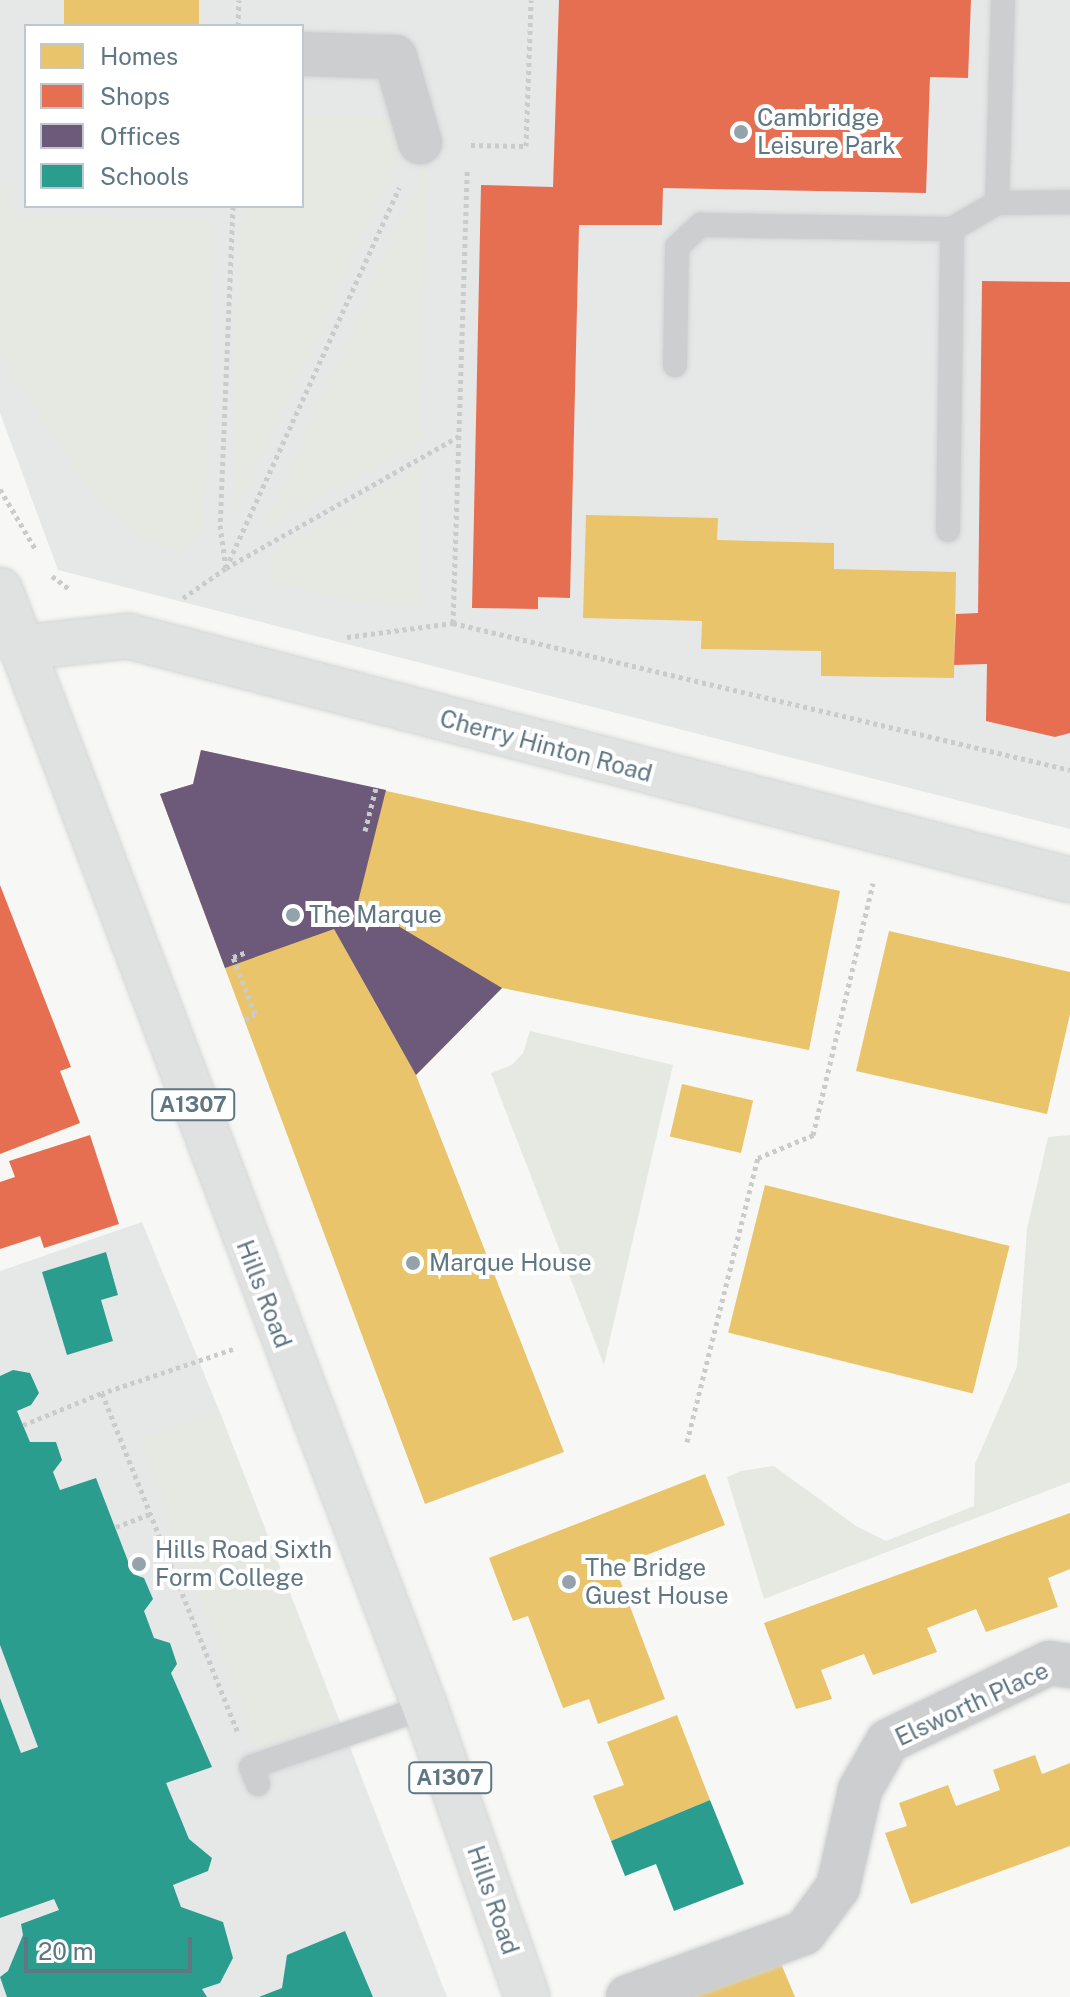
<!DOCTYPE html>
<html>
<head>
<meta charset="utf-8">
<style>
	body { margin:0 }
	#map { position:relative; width:1070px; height:1997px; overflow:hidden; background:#f7f7f5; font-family:"Public Sans",sans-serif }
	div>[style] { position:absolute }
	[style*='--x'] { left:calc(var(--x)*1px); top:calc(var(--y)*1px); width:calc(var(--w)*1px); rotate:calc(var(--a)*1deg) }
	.built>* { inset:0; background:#e6e8e8 }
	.green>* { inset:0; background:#e6e9e2; transform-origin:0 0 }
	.homes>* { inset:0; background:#e9c46a; transform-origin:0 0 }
	.shops>* { inset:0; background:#e76f51 }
	.offices>* { inset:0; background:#6d597a }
	.schools>* { inset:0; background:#2a9d8f }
	.path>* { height:5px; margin-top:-2.5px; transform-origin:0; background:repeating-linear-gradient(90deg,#cacccc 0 4px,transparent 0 8px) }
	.roads { filter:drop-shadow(0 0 2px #d2d4d4) drop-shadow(0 0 2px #d2d4d4) }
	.lane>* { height:24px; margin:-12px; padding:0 12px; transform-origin:12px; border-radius:12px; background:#cccecf }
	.street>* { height:44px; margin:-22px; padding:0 22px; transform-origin:22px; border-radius:22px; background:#cccecf }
	.secondary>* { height:44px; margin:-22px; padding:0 22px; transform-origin:22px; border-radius:22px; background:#e0e1e1 }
	.primary>* { height:44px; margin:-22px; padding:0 22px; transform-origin:22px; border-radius:22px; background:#e0e1e1 }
	.dots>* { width:22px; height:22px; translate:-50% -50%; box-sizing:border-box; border:4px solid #fff; border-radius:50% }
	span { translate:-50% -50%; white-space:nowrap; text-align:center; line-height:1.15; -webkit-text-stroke:8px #fff; paint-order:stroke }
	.shield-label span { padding:2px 6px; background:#fff; border:2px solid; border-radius:6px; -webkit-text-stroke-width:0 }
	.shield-label { font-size:22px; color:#5f7683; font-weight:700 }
	.poi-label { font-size:24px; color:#5f7683 }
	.left { translate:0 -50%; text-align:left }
	.street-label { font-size:24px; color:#5f7683 }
	.legend { position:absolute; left:24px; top:24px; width:280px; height:184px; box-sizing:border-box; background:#fff; border:2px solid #bfc8cd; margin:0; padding:10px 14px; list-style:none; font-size:24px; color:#5f7683 }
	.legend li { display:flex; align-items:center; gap:16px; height:40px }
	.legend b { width:40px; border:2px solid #bfc8cd }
	.scale { position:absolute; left:24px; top:1937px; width:168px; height:36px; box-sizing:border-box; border:4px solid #5f7683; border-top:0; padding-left:10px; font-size:24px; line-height:28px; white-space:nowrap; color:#5f7683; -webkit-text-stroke:6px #fff; paint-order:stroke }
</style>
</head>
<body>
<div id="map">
	<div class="built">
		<div style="clip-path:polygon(evenodd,0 0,1070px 0,1070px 829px,58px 570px,0 413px,0 0,26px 26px,302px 26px,302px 206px,26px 206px,26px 26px)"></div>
		<div style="clip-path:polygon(142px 1222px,219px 1410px,447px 1997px,0 1997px,0 1271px)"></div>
	</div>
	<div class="green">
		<div style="clip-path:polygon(302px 114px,387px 117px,402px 151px,232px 522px,241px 206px,302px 206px)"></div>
		<div style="clip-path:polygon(427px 159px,421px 441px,263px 530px)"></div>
		<div style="clip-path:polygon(0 190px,13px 190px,16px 215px,216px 221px,205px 527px,182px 553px,143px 539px,96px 500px,0 353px)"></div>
		<div style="clip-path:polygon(420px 468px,417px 606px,370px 606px,272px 583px,272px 552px)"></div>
		<div style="clip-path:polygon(530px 1031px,673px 1065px,604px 1365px,491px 1073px,512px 1065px,523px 1053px)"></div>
		<div style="clip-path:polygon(1070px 1135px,1070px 1482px,764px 1599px,727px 1477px,741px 1471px,774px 1466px,856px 1526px,886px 1541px,974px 1506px,975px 1464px,1017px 1367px,1027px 1229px,1048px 1137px)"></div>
		<div style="left:219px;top:1410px;width:331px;height:85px;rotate:69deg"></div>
	</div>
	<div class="homes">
		<div style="left:64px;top:0;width:135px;height:26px"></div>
		<div style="clip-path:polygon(586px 515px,718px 518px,717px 540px,834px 543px,834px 569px,956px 572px,954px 678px,821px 676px,821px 651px,701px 649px,702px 621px,583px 618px)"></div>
		<div style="clip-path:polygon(201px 750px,840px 891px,809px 1050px,502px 988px,416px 1075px,564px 1452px,425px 1504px,160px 794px,193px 784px)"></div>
		<div style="clip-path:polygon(889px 931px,1070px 972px,1070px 1014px,1047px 1114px,856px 1071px)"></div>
		<div style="left:682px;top:1084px;width:73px;height:54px;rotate:13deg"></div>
		<div style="left:765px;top:1185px;width:252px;height:152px;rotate:14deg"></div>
		<div style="clip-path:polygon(705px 1474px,725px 1525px,615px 1567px,665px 1699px,598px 1724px,589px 1699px,563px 1708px,528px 1616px,513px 1621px,489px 1558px)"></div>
		<div style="clip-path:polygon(1070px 1513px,1070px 1569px,1048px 1578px,1058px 1607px,986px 1632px,976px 1609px,927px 1628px,937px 1652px,873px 1675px,864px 1654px,821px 1670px,832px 1699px,796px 1709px,764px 1623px)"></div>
		<div style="clip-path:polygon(677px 1715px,710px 1800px,611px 1841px,593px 1796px,624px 1785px,607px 1742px)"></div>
		<div style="clip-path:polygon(1035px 1755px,1042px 1774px,1070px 1763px,1070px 1846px,911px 1904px,885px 1833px,907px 1826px,899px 1803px,948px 1785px,956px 1806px,1000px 1790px,993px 1770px)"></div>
		<div style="clip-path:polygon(779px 1959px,795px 1997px,688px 1997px)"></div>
	</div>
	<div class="shops">
		<div style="clip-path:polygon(559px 0,971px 0,968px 78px,930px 77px,926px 193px,663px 188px,662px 225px,579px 225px,570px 598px,538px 597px,538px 609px,472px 608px,481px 185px,553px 187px)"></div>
		<div style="clip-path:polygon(982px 281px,1070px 282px,1070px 733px,1055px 737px,986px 721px,987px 664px,954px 665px,956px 614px,978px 613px)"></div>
		<div style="clip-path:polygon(0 885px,71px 1067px,60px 1071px,80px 1123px,0 1154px)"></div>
		<div style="clip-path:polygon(90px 1135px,119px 1224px,44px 1248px,40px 1236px,0 1249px,0 1182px,15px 1177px,9px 1161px)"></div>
	</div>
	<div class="offices">
		<div style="clip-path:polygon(201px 750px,386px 790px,358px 902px,502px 988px,416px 1075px,334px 929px,225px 968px,160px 794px,193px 784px)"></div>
	</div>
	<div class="schools">
		<div style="clip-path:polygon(106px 1252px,118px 1295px,101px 1300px,113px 1341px,67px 1355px,42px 1272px)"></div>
		<div style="clip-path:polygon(13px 1370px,30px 1373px,39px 1393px,31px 1405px,17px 1411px,30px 1442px,56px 1442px,62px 1460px,53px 1472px,60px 1490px,96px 1478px,133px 1574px,144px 1578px,153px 1599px,144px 1611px,154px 1638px,170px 1643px,177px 1664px,171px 1673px,212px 1767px,166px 1783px,189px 1839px,212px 1858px,208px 1871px,173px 1885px,181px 1907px,223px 1922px,233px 1958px,220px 1983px,202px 1989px,207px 1997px,7px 1997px,0 1977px,8px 1971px,23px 1935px,21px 1924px,59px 1910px,54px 1899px,0 1918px,0 1698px,21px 1753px,38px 1747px,0 1645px,0 1376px)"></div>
		<div style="clip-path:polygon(710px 1800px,744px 1884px,674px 1911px,656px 1864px,625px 1876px,611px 1841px)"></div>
		<div style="clip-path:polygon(345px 1931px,373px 1997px,259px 1997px,282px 1988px,287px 1955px)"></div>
	</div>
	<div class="path">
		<div style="--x:238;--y:26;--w:26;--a:-88"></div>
		<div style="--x:471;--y:145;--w:55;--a:1"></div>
		<div style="--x:526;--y:146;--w:146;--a:-88"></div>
		<div style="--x:233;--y:206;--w:319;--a:92.3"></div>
		<div style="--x:220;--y:525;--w:43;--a:82.1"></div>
		<div style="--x:226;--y:568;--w:268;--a:-29.5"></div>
		<div style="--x:0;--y:489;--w:71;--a:59.5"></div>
		<div style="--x:52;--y:576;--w:21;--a:37"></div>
		<div style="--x:183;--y:598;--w:52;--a:-34.9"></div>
		<div style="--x:226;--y:568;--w:418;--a:-65.5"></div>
		<div style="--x:453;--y:623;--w:455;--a:-88.2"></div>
		<div style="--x:347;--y:637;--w:107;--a:-7.5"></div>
		<div style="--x:453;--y:623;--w:634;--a:13.4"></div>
		<div style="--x:365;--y:831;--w:44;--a:-75.7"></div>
		<div style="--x:245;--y:1019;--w:11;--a:-27"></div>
		<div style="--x:255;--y:1014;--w:61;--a:-111.1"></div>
		<div style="--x:233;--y:957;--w:15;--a:-20"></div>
		<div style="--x:233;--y:1349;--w:138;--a:161.4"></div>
		<div style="--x:102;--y:1393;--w:364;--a:68.2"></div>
		<div style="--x:23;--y:1425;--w:85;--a:-22.1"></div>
		<div style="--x:687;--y:1442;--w:293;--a:-76"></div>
		<div style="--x:758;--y:1158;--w:60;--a:-22.7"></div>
		<div style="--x:813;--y:1135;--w:259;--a:-76.6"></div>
		<div style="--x:116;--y:1527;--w:36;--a:-21"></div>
	</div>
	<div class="roads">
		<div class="lane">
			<div style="--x:997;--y:203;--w:73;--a:-0.8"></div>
			<div style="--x:675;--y:365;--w:118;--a:-89"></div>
			<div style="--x:677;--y:247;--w:33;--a:-43"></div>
			<div style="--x:701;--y:225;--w:251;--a:0.9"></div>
			<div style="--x:952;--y:229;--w:52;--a:-30"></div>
			<div style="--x:997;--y:203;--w:203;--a:-88.3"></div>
			<div style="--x:948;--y:530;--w:301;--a:-89.2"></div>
			<div style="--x:258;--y:1784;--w:18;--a:-112"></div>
			<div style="--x:251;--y:1767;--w:184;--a:-19"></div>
		</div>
		<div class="street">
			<div style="--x:302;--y:54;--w:93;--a:1.8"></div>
			<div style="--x:395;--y:57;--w:89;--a:73.6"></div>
			<div style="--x:628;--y:1997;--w:187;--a:-20"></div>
			<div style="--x:804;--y:1933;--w:57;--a:-53.5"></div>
			<div style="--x:838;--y:1887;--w:99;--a:-77.2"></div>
			<div style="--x:860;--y:1790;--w:56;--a:-60.3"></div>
			<div style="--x:888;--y:1741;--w:179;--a:-25.8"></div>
			<div style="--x:1049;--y:1663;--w:21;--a:8"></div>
		</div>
		<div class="secondary">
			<div style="--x:21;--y:648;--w:108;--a:-6.4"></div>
			<div style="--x:128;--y:636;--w:973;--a:14.52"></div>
		</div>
		<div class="primary">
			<div style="--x:0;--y:590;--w:1195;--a:69.17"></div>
			<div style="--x:425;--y:1707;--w:307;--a:70.6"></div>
		</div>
	</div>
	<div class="dots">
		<div style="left:741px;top:132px;background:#94a3ab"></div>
		<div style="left:293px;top:915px;background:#94a3ab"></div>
		<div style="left:413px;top:1263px;background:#94a3ab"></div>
		<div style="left:139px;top:1564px;background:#94a3ab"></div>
		<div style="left:569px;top:1582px;background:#94a3ab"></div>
	</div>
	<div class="shield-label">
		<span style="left:193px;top:1105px">A1307</span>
		<span style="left:450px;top:1778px">A1307</span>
	</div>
	<div class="poi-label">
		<span class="left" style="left:757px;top:132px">Cambridge<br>Leisure Park</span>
		<span class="left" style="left:309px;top:915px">The Marque</span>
		<span class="left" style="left:429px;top:1263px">Marque House</span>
		<span class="left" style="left:155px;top:1564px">Hills Road Sixth<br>Form College</span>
		<span class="left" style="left:585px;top:1582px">The Bridge<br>Guest House</span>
	</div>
	<div class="street-label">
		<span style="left:546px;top:746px;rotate:15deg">Cherry Hinton Road</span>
		<span style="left:264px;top:1294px;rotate:69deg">Hills Road</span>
		<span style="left:972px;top:1704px;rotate:-25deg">Elsworth Place</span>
		<span style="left:493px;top:1900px;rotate:71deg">Hills Road</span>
	</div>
	<ul class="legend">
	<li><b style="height:22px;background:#e9c46a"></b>Homes</li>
	<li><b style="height:22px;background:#e76f51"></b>Shops</li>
	<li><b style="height:22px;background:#6d597a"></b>Offices</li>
	<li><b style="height:22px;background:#2a9d8f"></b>Schools</li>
	</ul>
	<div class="scale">20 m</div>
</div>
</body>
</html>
